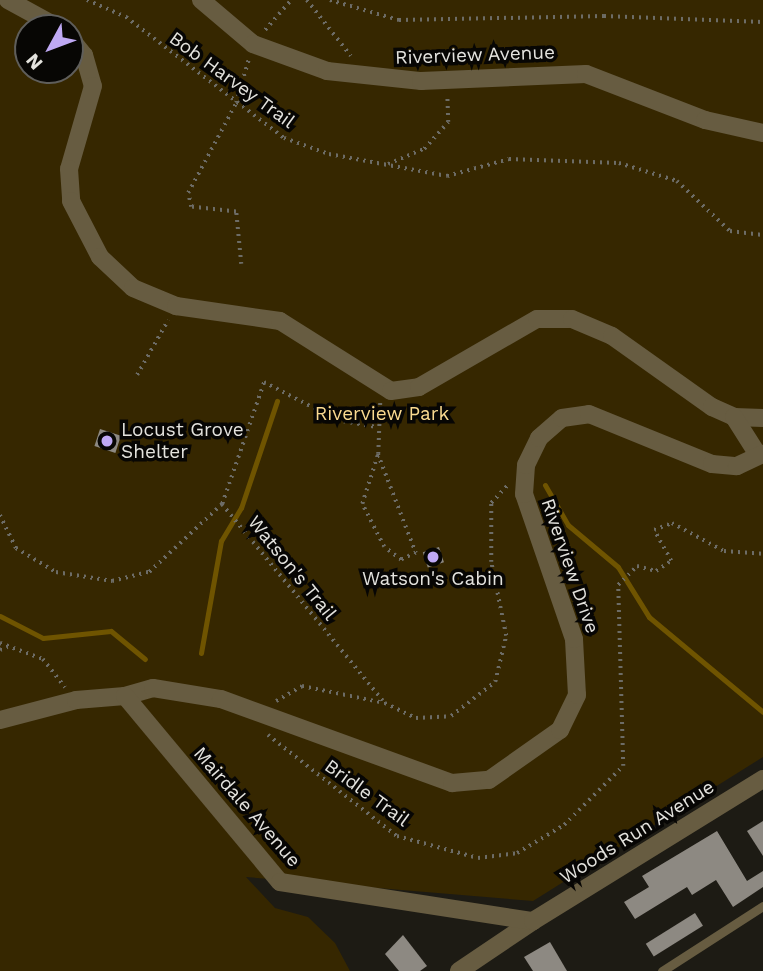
<!DOCTYPE html>
<html>
<head>
<meta charset="utf-8">
<style>
	body { margin:0 }
	#map { position:relative; width:763px; height:971px; overflow:hidden; background:#1d1b14; font-family:"Work Sans",sans-serif }
	div>[style] { position:absolute }
	[style*='--x'] { left:calc(var(--x)*1px); top:calc(var(--y)*1px); width:calc(var(--w)*1px); rotate:calc(var(--a)*1deg) }
	.green>* { inset:0; background:#362700 }
	.stream>* { height:5px; margin:-2.5px; padding:0 2.5px; transform-origin:2.5px; border-radius:2.5px; background:#6f5400 }
	.building>* { inset:0; background:#8d8982; transform-origin:0 0 }
	.path>* { height:3.5px; margin-top:-1.75px; transform-origin:0; background:repeating-linear-gradient(90deg,#6d6c66 0 2px,transparent 0 7px) }
	.service>* { height:9px; margin:-4.5px; padding:0 4.5px; transform-origin:4.5px; border-radius:4.5px; background:#675c41 }
	.minor>* { height:18px; margin:-9px; padding:0 9px; transform-origin:9px; border-radius:9px; background:#675c41 }
	.tertiary>* { height:18px; margin:-9px; padding:0 9px; transform-origin:9px; border-radius:9px; background:#675c41 }
	.dots>* { width:19px; height:19px; translate:-50% -50%; box-sizing:border-box; border:4px solid #070604; border-radius:50% }
	span { translate:-50% -50%; white-space:nowrap; text-align:center; line-height:1.15; -webkit-text-stroke:7px #070604; paint-order:stroke }
	.street-label { font-size:19px; color:#e4e3de }
	.park-label { font-size:19px; color:#fada90 }
	.poi-label { font-size:19px; color:#e4e3de }
	.left { translate:0 -50%; text-align:left }
	.north { position:absolute; left:14px; top:14px; width:70px; height:70px; box-sizing:border-box; background:#070604; border:2px solid #5f5e5b; border-radius:50%; rotate:229deg; font-size:19px; font-weight:700; line-height:28px; text-align:center; color:#e4e3de }
	.north::after { content:''; display:block; margin:auto; width:24px; height:32px; background:#bfa9f4; clip-path:polygon(50% 0,100% 100%,50% 72%,0 100%) }
</style>
</head>
<body>
<div id="map">
	<div class="green">
		<div style="clip-path:polygon(evenodd,0 0,763px 0,763px 757px,533px 901px,246px 877px,275px 908px,308px 917px,335px 943px,350px 971px,0 971px,0 0,28px 28px,70px 28px,70px 70px,28px 70px,28px 28px)"></div>
	</div>
	<div class="stream">
		<div style="--x:545;--y:485;--w:46;--a:60.1"></div>
		<div style="--x:568;--y:525;--w:65;--a:40"></div>
		<div style="--x:618;--y:567;--w:59;--a:58.2"></div>
		<div style="--x:649;--y:617;--w:148;--a:39.8"></div>
		<div style="--x:0;--y:616;--w:48;--a:27.1"></div>
		<div style="--x:43;--y:638;--w:68;--a:-5.9"></div>
		<div style="--x:111;--y:631;--w:44;--a:39.5"></div>
		<div style="--x:201;--y:653;--w:114;--a:-79.9"></div>
		<div style="--x:221;--y:541;--w:39;--a:-59"></div>
		<div style="--x:241;--y:508;--w:113;--a:-71.4"></div>
	</div>
	<div class="building">
		<div style="left:100px;top:429px;width:22px;height:18px;rotate:18deg"></div>
		<div style="left:439px;top:547px;width:16px;height:17px;rotate:72deg"></div>
		<div style="clip-path:polygon(763px 821px,763px 856px,747px 831px)"></div>
		<div style="clip-path:polygon(717px 831px,747px 881px,763px 871px,763px 887px,733px 907px,716px 880px,692px 895px,687px 887px,635px 919px,624px 902px,649px 887px,642px 876px)"></div>
		<div style="left:695px;top:913px;width:15px;height:58px;rotate:58deg"></div>
		<div style="clip-path:polygon(403px 935px,427px 966px,420px 971px,399px 971px,385px 954px)"></div>
		<div style="clip-path:polygon(550px 942px,567px 971px,533px 971px,524px 957px)"></div>
	</div>
	<div class="path">
		<div style="--x:87;--y:0;--w:43;--a:23.6"></div>
		<div style="--x:126;--y:17;--w:199;--a:37.4"></div>
		<div style="--x:284;--y:138;--w:48;--a:19.6"></div>
		<div style="--x:329;--y:154;--w:120;--a:10.6"></div>
		<div style="--x:447;--y:176;--w:64;--a:-15.3"></div>
		<div style="--x:509;--y:159;--w:110;--a:2.1"></div>
		<div style="--x:619;--y:163;--w:61;--a:17.2"></div>
		<div style="--x:677;--y:181;--w:73;--a:43.3"></div>
		<div style="--x:730;--y:231;--w:33;--a:7"></div>
		<div style="--x:307;--y:0;--w:71;--a:51.8"></div>
		<div style="--x:330;--y:0;--w:72;--a:16.2"></div>
		<div style="--x:399;--y:20;--w:205;--a:-1.1"></div>
		<div style="--x:604;--y:16;--w:159;--a:2.2"></div>
		<div style="--x:265;--y:30;--w:40;--a:-49"></div>
		<div style="--x:388;--y:164;--w:39;--a:-23"></div>
		<div style="--x:424;--y:149;--w:36;--a:-48"></div>
		<div style="--x:448;--y:122;--w:25;--a:-92"></div>
		<div style="--x:241;--y:264;--w:52;--a:-95.5"></div>
		<div style="--x:236;--y:212;--w:45;--a:-173.7"></div>
		<div style="--x:191;--y:207;--w:14;--a:-102"></div>
		<div style="--x:188;--y:193;--w:102;--a:-61.9"></div>
		<div style="--x:236;--y:103;--w:47;--a:-73.9"></div>
		<div style="--x:137;--y:375;--w:63;--a:-60.6"></div>
		<div style="--x:378;--y:454;--w:106;--a:69"></div>
		<div style="--x:416;--y:553;--w:17;--a:155"></div>
		<div style="--x:401;--y:560;--w:21;--a:-143"></div>
		<div style="--x:384;--y:547;--w:48;--a:-117.1"></div>
		<div style="--x:362;--y:504;--w:52;--a:-72.3"></div>
		<div style="--x:378;--y:454;--w:52;--a:-87.8"></div>
		<div style="--x:222;--y:504;--w:254;--a:50.7"></div>
		<div style="--x:0;--y:515;--w:37;--a:64"></div>
		<div style="--x:16;--y:548;--w:47;--a:31"></div>
		<div style="--x:56;--y:572;--w:57;--a:9.1"></div>
		<div style="--x:112;--y:581;--w:38;--a:-14"></div>
		<div style="--x:149;--y:572;--w:100;--a:-43"></div>
		<div style="--x:222;--y:504;--w:129;--a:-71"></div>
		<div style="--x:264;--y:382;--w:82;--a:27.5"></div>
		<div style="--x:337;--y:420;--w:39;--a:10"></div>
		<div style="--x:0;--y:643;--w:46;--a:20.4"></div>
		<div style="--x:43;--y:659;--w:36;--a:52"></div>
		<div style="--x:0;--y:650;--w:8;--a:-23"></div>
		<div style="--x:276;--y:701;--w:30;--a:-30"></div>
		<div style="--x:302;--y:686;--w:85;--a:11.6"></div>
		<div style="--x:385;--y:703;--w:34;--a:26"></div>
		<div style="--x:416;--y:718;--w:35;--a:-3"></div>
		<div style="--x:451;--y:716;--w:56;--a:-37.7"></div>
		<div style="--x:495;--y:682;--w:47;--a:-76.6"></div>
		<div style="--x:506;--y:636;--w:76;--a:-101.5"></div>
		<div style="--x:491;--y:562;--w:59;--a:-90"></div>
		<div style="--x:491;--y:503;--w:25;--a:-47"></div>
		<div style="--x:268;--y:735;--w:164;--a:38.1"></div>
		<div style="--x:397;--y:836;--w:84;--a:15.2"></div>
		<div style="--x:478;--y:858;--w:39;--a:-7"></div>
		<div style="--x:517;--y:853;--w:55;--a:-30.8"></div>
		<div style="--x:564;--y:825;--w:83;--a:-45"></div>
		<div style="--x:623;--y:766;--w:181;--a:-91.6"></div>
		<div style="--x:618;--y:585;--w:27;--a:-45"></div>
		<div style="--x:637;--y:566;--w:20;--a:15"></div>
		<div style="--x:656;--y:571;--w:18;--a:-34"></div>
		<div style="--x:671;--y:561;--w:35;--a:-119"></div>
		<div style="--x:654;--y:530;--w:19;--a:-21"></div>
		<div style="--x:672;--y:523;--w:59;--a:28.3"></div>
		<div style="--x:724;--y:551;--w:39;--a:4"></div>
	</div>
	<div class="service">
		<div style="--x:662;--y:971;--w:120;--a:-32.8"></div>
	</div>
	<div class="minor">
		<div style="--x:8;--y:0;--w:58;--a:28.8"></div>
		<div style="--x:201;--y:0;--w:68;--a:40.2"></div>
		<div style="--x:253;--y:44;--w:79;--a:20"></div>
		<div style="--x:327;--y:71;--w:95;--a:6.1"></div>
		<div style="--x:421;--y:81;--w:165;--a:-2.4"></div>
		<div style="--x:586;--y:74;--w:128;--a:21.1"></div>
		<div style="--x:705;--y:120;--w:59;--a:12.6"></div>
		<div style="--x:70;--y:38;--w:22;--a:51"></div>
		<div style="--x:84;--y:55;--w:32;--a:74"></div>
		<div style="--x:93;--y:86;--w:86;--a:106.1"></div>
		<div style="--x:69;--y:169;--w:32;--a:86"></div>
		<div style="--x:71;--y:201;--w:63;--a:62.6"></div>
		<div style="--x:100;--y:257;--w:45;--a:43.2"></div>
		<div style="--x:133;--y:288;--w:47;--a:22.7"></div>
		<div style="--x:176;--y:306;--w:105;--a:8.2"></div>
		<div style="--x:280;--y:321;--w:131;--a:32.2"></div>
		<div style="--x:391;--y:391;--w:28;--a:-8"></div>
		<div style="--x:419;--y:387;--w:136;--a:-30"></div>
		<div style="--x:537;--y:319;--w:35;--a:0"></div>
		<div style="--x:572;--y:319;--w:43;--a:23"></div>
		<div style="--x:612;--y:336;--w:123;--a:35.4"></div>
		<div style="--x:712;--y:407;--w:24;--a:24"></div>
		<div style="--x:734;--y:417;--w:29;--a:2"></div>
		<div style="--x:734;--y:417;--w:45;--a:57.7"></div>
		<div style="--x:125;--y:696;--w:29;--a:-16"></div>
		<div style="--x:153;--y:688;--w:69;--a:9.2"></div>
		<div style="--x:221;--y:699;--w:246;--a:20"></div>
		<div style="--x:452;--y:783;--w:37;--a:-5"></div>
		<div style="--x:489;--y:780;--w:87;--a:-35.2"></div>
		<div style="--x:560;--y:730;--w:39;--a:-64"></div>
		<div style="--x:577;--y:695;--w:56;--a:-93.1"></div>
		<div style="--x:574;--y:639;--w:153;--a:-109"></div>
		<div style="--x:524;--y:494;--w:29;--a:-86"></div>
		<div style="--x:526;--y:465;--w:30;--a:-64"></div>
		<div style="--x:539;--y:438;--w:30;--a:-41"></div>
		<div style="--x:562;--y:418;--w:27;--a:-8"></div>
		<div style="--x:589;--y:414;--w:133;--a:22.1"></div>
		<div style="--x:712;--y:464;--w:25;--a:5"></div>
		<div style="--x:737;--y:466;--w:29;--a:-25"></div>
		<div style="--x:459;--y:971;--w:89;--a:-34"></div>
	</div>
	<div class="tertiary">
		<div style="--x:0;--y:720;--w:79;--a:-14.7"></div>
		<div style="--x:76;--y:700;--w:49;--a:-4.7"></div>
		<div style="--x:125;--y:696;--w:242;--a:50.2"></div>
		<div style="--x:280;--y:882;--w:256;--a:8.8"></div>
		<div style="--x:533;--y:921;--w:270;--a:-31.7"></div>
	</div>
	<div class="dots">
		<div style="left:107px;top:441px;background:#bfa9f4"></div>
		<div style="left:433px;top:557px;background:#bfa9f4"></div>
	</div>
	<div class="street-label">
		<span style="left:475px;top:55px;rotate:-2deg">Riverview Avenue</span>
		<span style="left:232px;top:80px;rotate:36deg">Bob Harvey Trail</span>
		<span style="left:570px;top:566px;rotate:71deg">Riverview Drive</span>
		<span style="left:292px;top:568px;rotate:51deg">Watson's Trail</span>
		<span style="left:367px;top:793px;rotate:36deg">Bridle Trail</span>
		<span style="left:247px;top:807px;rotate:49deg">Mairdale Avenue</span>
		<span style="left:637px;top:832px;rotate:-32deg">Woods Run Avenue</span>
	</div>
	<div class="park-label">
		<span style="left:382px;top:414px">Riverview Park</span>
	</div>
	<div class="poi-label">
		<span class="left" style="left:121px;top:441px">Locust Grove<br>Shelter</span>
		<span style="left:433px;top:579px">Watson's Cabin</span>
	</div>
	<div class="north">N</div>
</div>
</body>
</html>
